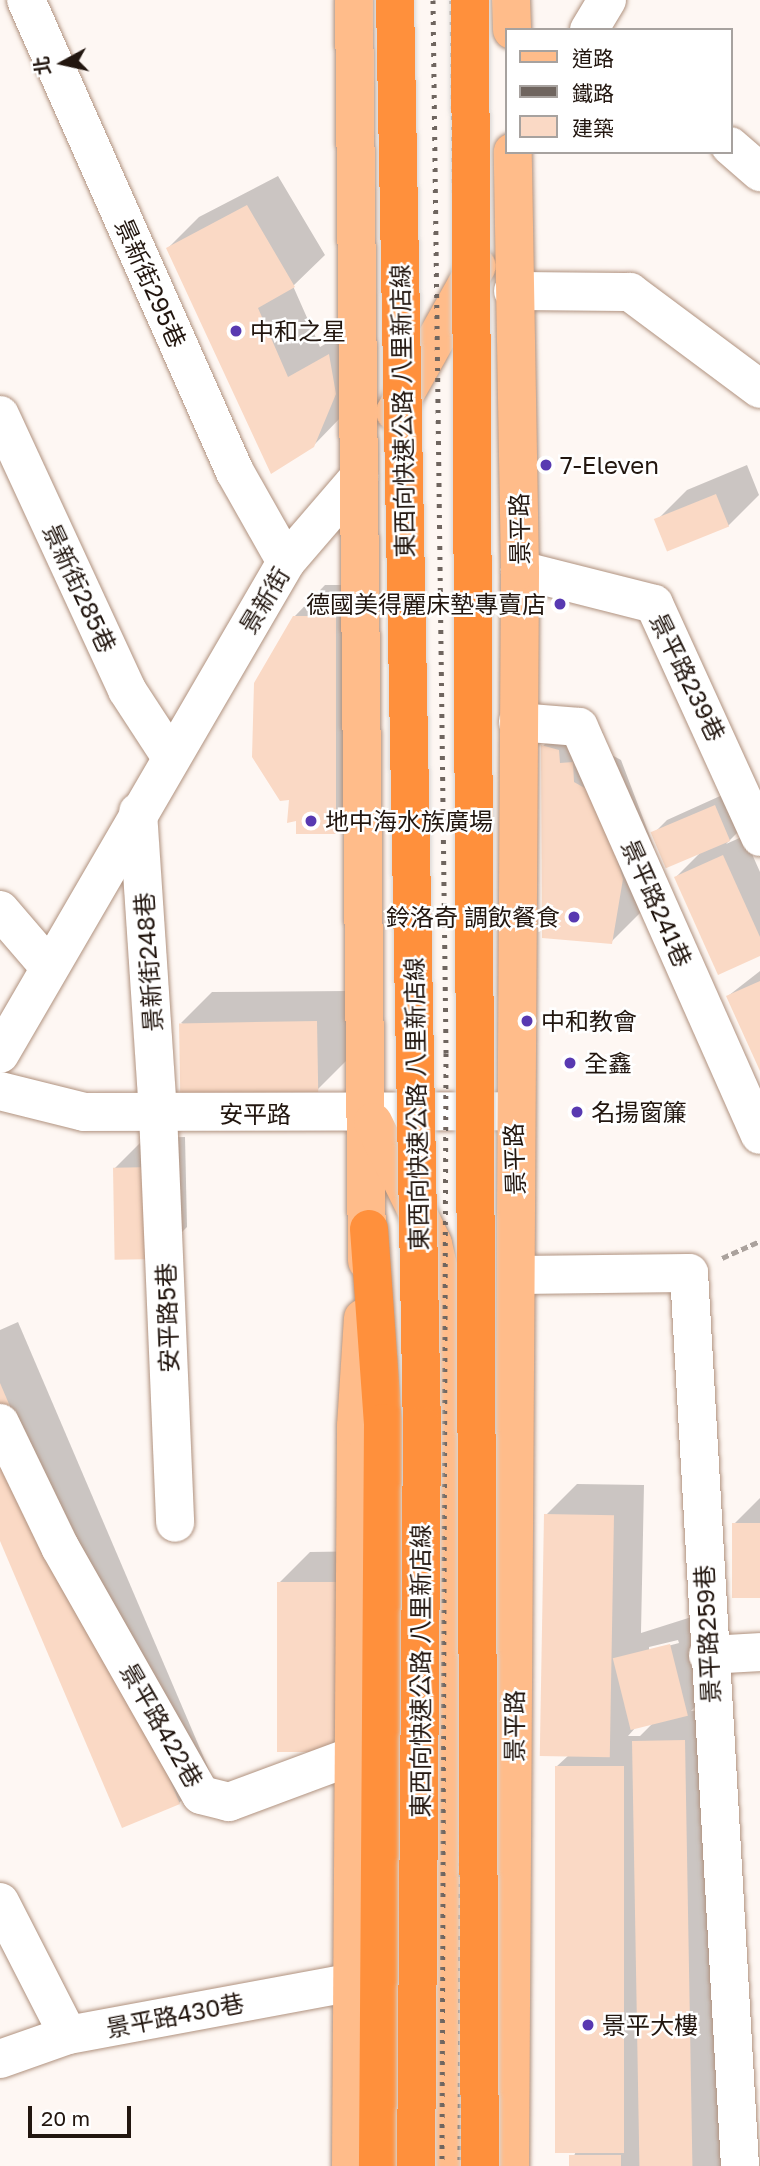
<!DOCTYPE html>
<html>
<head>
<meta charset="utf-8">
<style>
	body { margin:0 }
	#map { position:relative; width:760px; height:2166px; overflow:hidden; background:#fef7f3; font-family:"Golos Text","Noto Sans TC",sans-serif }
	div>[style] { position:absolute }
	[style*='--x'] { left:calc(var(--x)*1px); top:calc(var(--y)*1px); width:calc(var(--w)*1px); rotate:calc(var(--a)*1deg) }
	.shadow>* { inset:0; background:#0003 }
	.building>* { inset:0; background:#fad9c5; transform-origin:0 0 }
	.path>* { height:4.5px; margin-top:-2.25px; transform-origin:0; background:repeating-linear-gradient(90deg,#aba29d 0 7px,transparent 0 10.5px) }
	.roads { filter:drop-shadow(0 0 2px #b0927f) drop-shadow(0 0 2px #b0927f) }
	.minor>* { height:38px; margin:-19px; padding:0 19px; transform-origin:19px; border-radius:19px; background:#fff }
	.major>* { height:38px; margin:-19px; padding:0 19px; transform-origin:19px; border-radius:19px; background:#ffbc8a }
	.highway>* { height:38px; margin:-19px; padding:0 19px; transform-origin:19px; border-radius:19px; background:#ff903c }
	.rail>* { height:5px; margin-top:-2.5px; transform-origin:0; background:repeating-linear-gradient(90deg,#6f655f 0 3.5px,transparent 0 10.5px) }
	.bridges { filter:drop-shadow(0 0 2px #d7d5d4) drop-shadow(0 0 2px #d7d5d4) }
	.highway-bridge>* { height:38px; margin:-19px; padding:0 19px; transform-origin:19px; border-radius:19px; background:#ff903c }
	.dots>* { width:19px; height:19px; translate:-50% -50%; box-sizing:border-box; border:4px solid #fff; border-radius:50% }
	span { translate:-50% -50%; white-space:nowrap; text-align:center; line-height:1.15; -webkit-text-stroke:5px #fff; paint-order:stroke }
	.street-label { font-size:24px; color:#22160f }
	.poi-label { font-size:24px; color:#22160f }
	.left { translate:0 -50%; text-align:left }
	.right { translate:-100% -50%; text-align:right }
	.legend { position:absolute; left:505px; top:28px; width:228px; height:126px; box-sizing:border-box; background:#fff; border:2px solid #a7a29f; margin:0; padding:9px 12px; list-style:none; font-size:21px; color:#22160f }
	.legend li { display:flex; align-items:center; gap:14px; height:35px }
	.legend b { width:35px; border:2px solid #a7a29f }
	.north { position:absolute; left:28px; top:28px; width:70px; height:70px; -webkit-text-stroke:5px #fff; paint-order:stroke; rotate:262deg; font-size:19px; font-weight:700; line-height:28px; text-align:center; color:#22160f }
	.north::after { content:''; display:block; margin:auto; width:24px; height:32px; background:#22160f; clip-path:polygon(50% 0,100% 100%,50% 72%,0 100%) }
	.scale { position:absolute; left:28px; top:2106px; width:103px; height:32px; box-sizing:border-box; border:4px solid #22160f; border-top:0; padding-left:9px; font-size:21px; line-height:24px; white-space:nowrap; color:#22160f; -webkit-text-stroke:5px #fff; paint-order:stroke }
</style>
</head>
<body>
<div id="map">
	<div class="shadow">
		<div style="clip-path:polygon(278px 176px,325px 255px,293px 286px,320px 347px,360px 324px,344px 414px,313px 446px,168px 248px,199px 217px)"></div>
		<div style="clip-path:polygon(747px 465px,759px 495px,728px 526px,656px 521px,687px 490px)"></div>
		<div style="clip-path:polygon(325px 585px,367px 585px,366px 801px,335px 832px,298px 819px,291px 798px,294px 617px)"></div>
		<div style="clip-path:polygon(574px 715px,591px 733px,603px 732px,604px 751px,621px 760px,654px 847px,642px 911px,611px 942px,543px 746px)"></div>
		<div style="clip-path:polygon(729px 792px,744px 826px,726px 844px,744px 836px,760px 872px,760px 954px,676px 877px,700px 853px,653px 834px,667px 820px)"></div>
		<div style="clip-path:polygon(760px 971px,760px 1067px,728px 996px)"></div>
		<div style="clip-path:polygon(347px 991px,348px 1059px,317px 1090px,181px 1023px,212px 992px)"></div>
		<div style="clip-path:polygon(185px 1137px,187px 1227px,156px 1258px,114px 1169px,145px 1138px)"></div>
		<div style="clip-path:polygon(18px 1322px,210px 1772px,179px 1803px,0 1537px,0 1330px)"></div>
		<div style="clip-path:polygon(evenodd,577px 1484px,644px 1485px,641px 1633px,701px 1614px,718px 1683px,691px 1711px,716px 1710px,728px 2166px,570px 2166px,576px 2151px,556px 1767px,569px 1755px,546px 1515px,577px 1484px,678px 1640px,679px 1643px,649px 1651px,649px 1647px,678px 1640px,577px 1484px,653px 1723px,640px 1736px,628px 1736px,636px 1727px,653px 1723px)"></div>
		<div style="clip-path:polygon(760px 1498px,760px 1596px,734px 1524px)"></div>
		<div style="clip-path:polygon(373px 1551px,376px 1718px,279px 1583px,310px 1552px)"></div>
	</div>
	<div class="building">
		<div style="clip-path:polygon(247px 205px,295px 287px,258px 308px,288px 377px,329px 354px,336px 394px,314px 447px,271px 474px,166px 248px)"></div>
		<div style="left:716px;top:494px;width:35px;height:67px;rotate:68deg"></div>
		<div style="clip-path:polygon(293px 616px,336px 616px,336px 834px,296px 834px,296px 821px,287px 823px,289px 800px,280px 801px,252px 757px,254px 683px)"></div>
		<div style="clip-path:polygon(541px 745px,559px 750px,560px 763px,573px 762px,574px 782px,590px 791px,611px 840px,623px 879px,612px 944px,542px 938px)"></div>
		<div style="left:715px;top:805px;width:39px;height:70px;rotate:67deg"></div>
		<div style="clip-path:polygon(723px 855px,760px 937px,760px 956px,718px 975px,674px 877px)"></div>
		<div style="clip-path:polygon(760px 981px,760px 1071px,726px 996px)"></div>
		<div style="left:317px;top:1021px;width:71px;height:138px;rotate:89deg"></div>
		<div style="left:155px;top:1167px;width:92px;height:42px;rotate:89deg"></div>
		<div style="clip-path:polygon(0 1383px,180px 1804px,122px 1828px,0 1541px)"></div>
		<div style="left:544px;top:1514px;width:70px;height:242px;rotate:1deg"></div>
		<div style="left:760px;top:1523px;width:75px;height:28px;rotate:90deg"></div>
		<div style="left:277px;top:1582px;width:66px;height:170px"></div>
		<div style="left:670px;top:1644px;width:74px;height:59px;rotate:76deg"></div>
		<div style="left:685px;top:1740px;width:426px;height:53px;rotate:89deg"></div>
		<div style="left:555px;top:1766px;width:69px;height:387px"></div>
		<div style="left:621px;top:2155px;width:11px;height:52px;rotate:90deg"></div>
	</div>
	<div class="path">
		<div style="--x:722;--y:1258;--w:42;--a:-24.1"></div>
	</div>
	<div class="roads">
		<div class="minor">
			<div style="--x:26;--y:0;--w:516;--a:66.12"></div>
			<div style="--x:235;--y:472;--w:103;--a:60.5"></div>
			<div style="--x:589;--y:30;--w:35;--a:-59"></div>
			<div style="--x:730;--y:146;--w:40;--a:41"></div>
			<div style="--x:513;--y:291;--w:117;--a:0.5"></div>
			<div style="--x:630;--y:292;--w:162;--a:36.7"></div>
			<div style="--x:0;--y:415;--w:303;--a:65.2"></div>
			<div style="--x:127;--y:690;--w:79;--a:56.9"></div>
			<div style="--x:520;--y:570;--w:138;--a:14.2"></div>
			<div style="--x:654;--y:604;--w:256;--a:65.5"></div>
			<div style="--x:518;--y:722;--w:61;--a:4.7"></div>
			<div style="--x:579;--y:727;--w:446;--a:66.1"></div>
			<div style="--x:138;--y:812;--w:302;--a:86.2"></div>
			<div style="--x:158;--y:1113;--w:410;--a:87.6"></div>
			<div style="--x:0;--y:910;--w:75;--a:49.3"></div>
			<div style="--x:0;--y:1054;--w:569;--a:-59.83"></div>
			<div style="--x:286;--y:562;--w:112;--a:-49.3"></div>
			<div style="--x:0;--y:1091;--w:87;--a:14"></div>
			<div style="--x:84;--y:1112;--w:429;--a:-0.1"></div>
			<div style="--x:517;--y:1275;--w:172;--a:-0.7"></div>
			<div style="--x:689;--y:1273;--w:894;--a:86.73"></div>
			<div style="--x:0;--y:1423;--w:138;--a:64.2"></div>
			<div style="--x:60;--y:1547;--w:285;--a:60.4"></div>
			<div style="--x:201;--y:1795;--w:29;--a:14"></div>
			<div style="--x:229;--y:1802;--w:138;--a:-20.4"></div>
			<div style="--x:708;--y:1655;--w:52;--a:-3.3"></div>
			<div style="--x:0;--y:1902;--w:149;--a:62.9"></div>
			<div style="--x:0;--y:2059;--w:72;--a:-19.4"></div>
			<div style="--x:68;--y:2035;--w:290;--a:-10.5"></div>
		</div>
		<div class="major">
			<div style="--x:354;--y:0;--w:1261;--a:89.41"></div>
			<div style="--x:511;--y:0;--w:30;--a:88"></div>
			<div style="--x:395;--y:412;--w:167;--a:-60.7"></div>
			<div style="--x:373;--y:1122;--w:136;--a:63.8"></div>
			<div style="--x:433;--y:1244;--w:87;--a:76.8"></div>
			<div style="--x:453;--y:1329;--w:837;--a:90.55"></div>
			<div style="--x:351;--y:2166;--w:740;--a:-89.61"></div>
			<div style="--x:356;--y:1426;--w:108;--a:-86.3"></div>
			<div style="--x:510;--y:2166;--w:1596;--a:-89.64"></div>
			<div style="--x:520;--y:570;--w:418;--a:-91"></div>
		</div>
		<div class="highway">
			<div style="--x:369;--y:1229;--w:195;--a:85.9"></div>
			<div style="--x:383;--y:1423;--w:743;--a:90.39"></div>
		</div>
	</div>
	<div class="rail">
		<div style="--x:433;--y:0;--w:1053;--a:89.29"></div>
		<div style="--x:446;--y:1053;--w:1113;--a:90.21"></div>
		<div style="--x:452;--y:0;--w:1054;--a:89.29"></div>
		<div style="--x:465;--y:1054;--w:1112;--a:90.26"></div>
	</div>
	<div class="bridges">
		<div class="highway-bridge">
			<div style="--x:395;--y:0;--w:1426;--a:88.92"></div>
			<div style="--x:422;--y:1426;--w:740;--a:90.46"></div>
			<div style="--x:470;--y:0;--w:2166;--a:89.74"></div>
		</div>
	</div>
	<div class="dots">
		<div style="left:236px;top:331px;background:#5839b1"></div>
		<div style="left:546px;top:465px;background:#5839b1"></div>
		<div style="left:560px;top:604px;background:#5839b1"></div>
		<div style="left:311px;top:821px;background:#5839b1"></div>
		<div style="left:574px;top:917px;background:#5839b1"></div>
		<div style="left:527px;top:1021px;background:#5839b1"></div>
		<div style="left:570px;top:1063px;background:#5839b1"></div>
		<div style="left:577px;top:1112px;background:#5839b1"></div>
		<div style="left:588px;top:2025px;background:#5839b1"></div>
	</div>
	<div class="street-label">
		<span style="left:151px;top:283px;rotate:66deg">景新街295巷</span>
		<span style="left:402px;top:411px;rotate:-91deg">東西向快速公路 八里新店線</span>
		<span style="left:519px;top:529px;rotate:-91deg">景平路</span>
		<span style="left:80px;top:588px;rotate:65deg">景新街285巷</span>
		<span style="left:264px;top:600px;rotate:-59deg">景新街</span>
		<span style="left:688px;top:677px;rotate:64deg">景平路239巷</span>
		<span style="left:657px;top:903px;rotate:66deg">景平路241巷</span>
		<span style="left:148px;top:962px;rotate:-94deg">景新街248巷</span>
		<span style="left:416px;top:1104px;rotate:-91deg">東西向快速公路 八里新店線</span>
		<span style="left:255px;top:1114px">安平路</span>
		<span style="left:514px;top:1159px;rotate:-92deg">景平路</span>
		<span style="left:167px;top:1318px;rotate:-92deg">安平路5巷</span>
		<span style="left:707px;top:1634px;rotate:-93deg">景平路259巷</span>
		<span style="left:420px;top:1671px;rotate:-90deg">東西向快速公路 八里新店線</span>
		<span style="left:162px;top:1725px;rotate:60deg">景平路422巷</span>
		<span style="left:514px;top:1726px;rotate:-90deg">景平路</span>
		<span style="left:175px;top:2015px;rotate:-11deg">景平路430巷</span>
	</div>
	<div class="poi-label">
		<span class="left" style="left:250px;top:331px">中和之星</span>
		<span class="left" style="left:560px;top:465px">7-Eleven</span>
		<span class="right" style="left:546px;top:604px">德國美得麗床墊專賣店</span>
		<span class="left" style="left:325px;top:821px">地中海水族廣場</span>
		<span class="right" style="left:560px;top:917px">鈴洛奇 調飲餐食</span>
		<span class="left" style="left:541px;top:1021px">中和教會</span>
		<span class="left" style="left:584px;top:1063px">全鑫</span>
		<span class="left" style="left:591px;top:1112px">名揚窗簾</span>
		<span class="left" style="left:602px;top:2025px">景平大樓</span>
	</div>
	<ul class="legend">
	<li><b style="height:9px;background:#ffbc8a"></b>道路</li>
	<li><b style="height:9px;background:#6f655f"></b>鐵路</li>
	<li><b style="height:19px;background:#fad9c5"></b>建築</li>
	</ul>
	<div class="north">北</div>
	<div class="scale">20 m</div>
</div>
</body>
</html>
